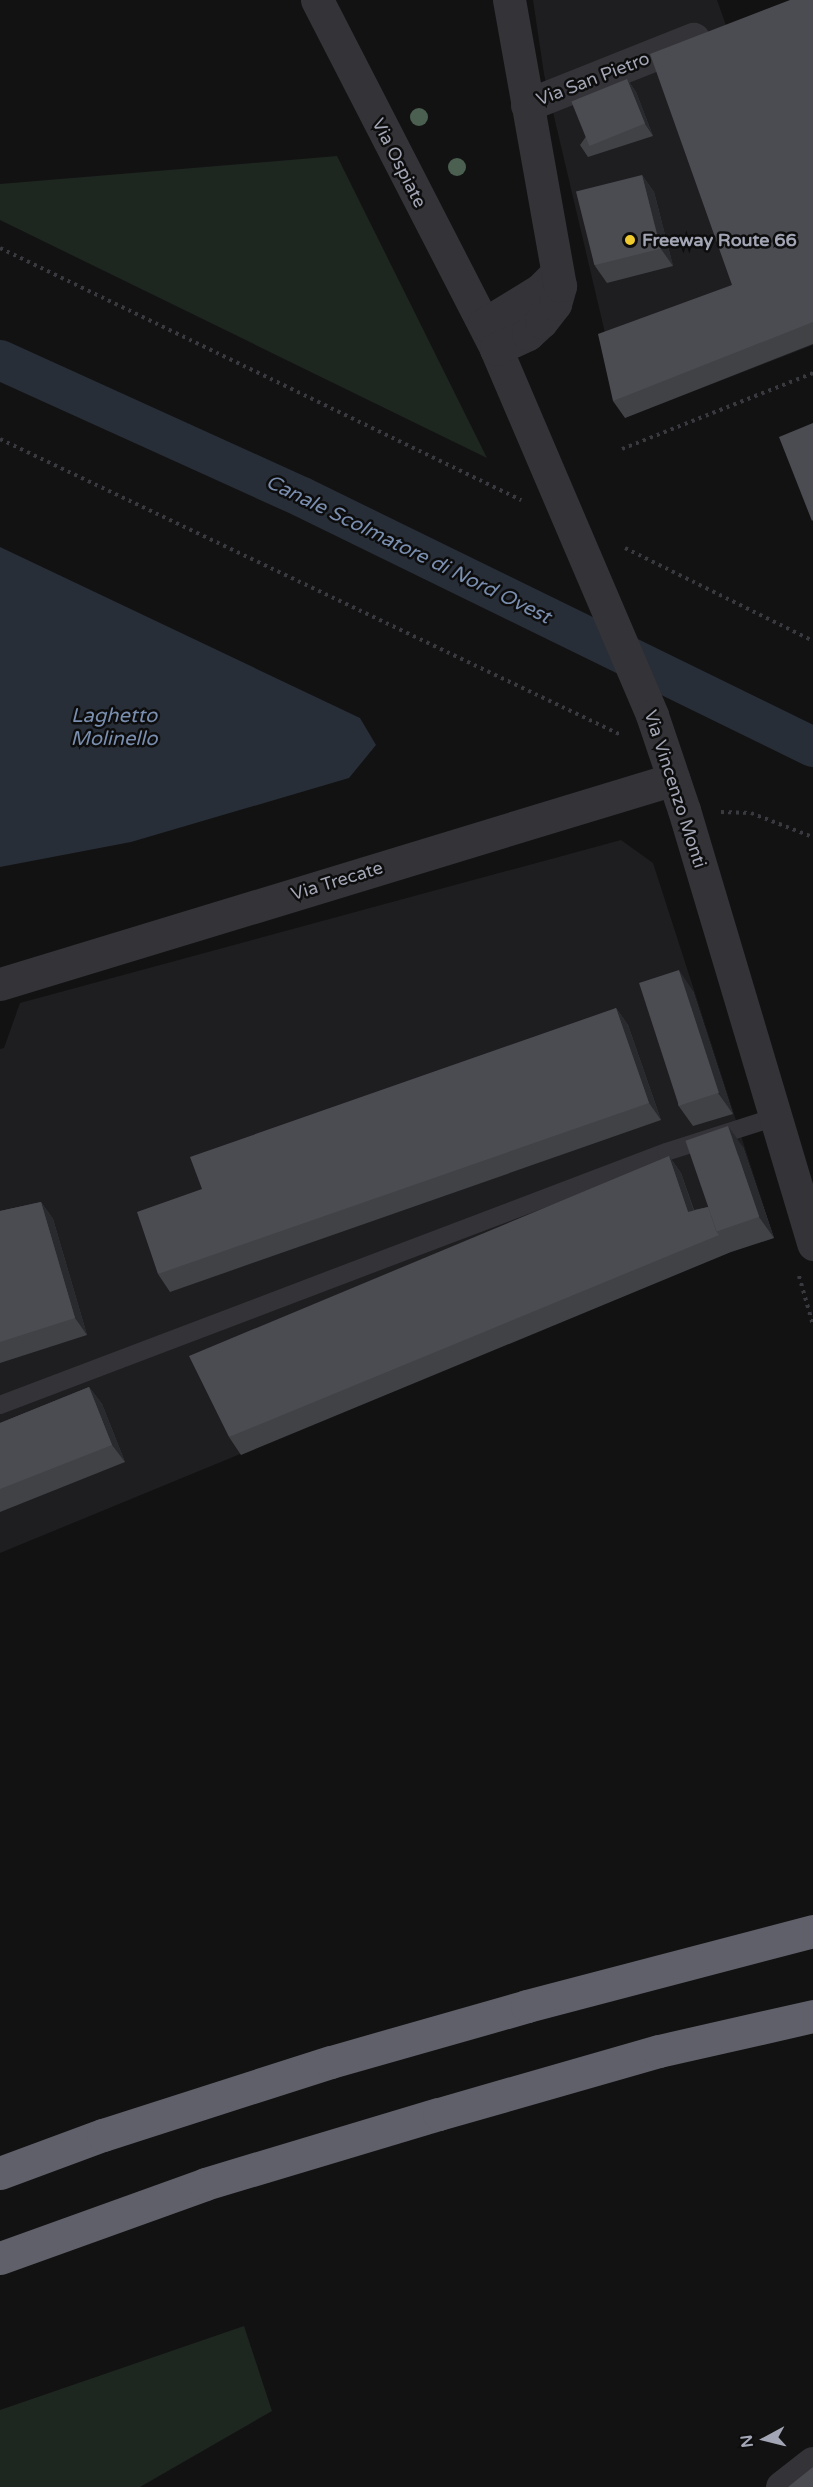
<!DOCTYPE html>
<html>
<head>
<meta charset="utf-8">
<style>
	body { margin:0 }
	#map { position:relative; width:813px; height:2487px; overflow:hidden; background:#121213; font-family:"Varela Round",sans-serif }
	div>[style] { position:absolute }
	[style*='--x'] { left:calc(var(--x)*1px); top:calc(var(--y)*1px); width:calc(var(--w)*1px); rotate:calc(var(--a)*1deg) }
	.built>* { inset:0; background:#1e1e20 }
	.green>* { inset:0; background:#1e2620 }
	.water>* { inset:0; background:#282e37 }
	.canal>* { height:40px; margin:-20px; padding:0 20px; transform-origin:20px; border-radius:20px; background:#282e37 }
	.path>* { height:4px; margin-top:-2px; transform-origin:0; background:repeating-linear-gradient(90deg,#393a3f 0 3px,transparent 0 7.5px) }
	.lane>* { height:18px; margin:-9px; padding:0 9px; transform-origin:9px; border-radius:9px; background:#333338 }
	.street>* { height:33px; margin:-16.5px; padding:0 16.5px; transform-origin:16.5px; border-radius:16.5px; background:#333338 }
	.highway>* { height:33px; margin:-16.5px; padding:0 16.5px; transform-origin:16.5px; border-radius:16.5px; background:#5f6069 }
	.trees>* { width:18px; height:18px; margin:-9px; border-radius:50%; background:#4b6050 }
	.wall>* { inset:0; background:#404246 }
	.shaded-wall>* { inset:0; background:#292a2d }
	.building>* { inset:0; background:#4b4c52; transform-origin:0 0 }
	.dots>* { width:16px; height:16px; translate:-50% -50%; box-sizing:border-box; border:3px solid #0d0d0e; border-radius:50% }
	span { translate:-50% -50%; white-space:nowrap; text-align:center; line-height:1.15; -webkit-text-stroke:5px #0d0d0e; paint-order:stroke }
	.street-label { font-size:18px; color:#a3a6b4 }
	.poi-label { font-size:18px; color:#a3a6b4; font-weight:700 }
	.left { translate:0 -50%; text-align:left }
	.water-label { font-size:20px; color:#7a8eaf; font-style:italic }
	.north { position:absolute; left:735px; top:2409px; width:60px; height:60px; -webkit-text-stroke:4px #0d0d0e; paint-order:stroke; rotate:263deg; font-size:16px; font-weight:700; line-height:24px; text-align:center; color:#a3a6b4 }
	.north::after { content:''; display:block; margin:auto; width:21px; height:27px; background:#a3a6b4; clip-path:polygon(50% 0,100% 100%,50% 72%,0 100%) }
</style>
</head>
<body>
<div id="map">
	<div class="built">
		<div style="clip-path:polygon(533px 0,717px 0,733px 45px,813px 13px,813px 345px,625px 418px,544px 74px)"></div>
		<div style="clip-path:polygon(621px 840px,653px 863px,774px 1238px,731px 1252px,0 1553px,0 1049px,4px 1048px,20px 1003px)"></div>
	</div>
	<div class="green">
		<div style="clip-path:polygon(337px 156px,487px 458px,0 220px,0 184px)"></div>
		<div style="clip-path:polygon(244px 2326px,272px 2411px,140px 2487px,0 2487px,0 2410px)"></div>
	</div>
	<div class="water">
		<div style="clip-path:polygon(0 547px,360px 718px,376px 745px,349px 778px,131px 842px,0 867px)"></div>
	</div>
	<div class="canal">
		<div style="--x:0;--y:360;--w:332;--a:24.4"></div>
		<div style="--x:302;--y:497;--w:569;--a:26.07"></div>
	</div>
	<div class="path">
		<div style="--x:0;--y:248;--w:579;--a:25.81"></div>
		<div style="--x:0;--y:439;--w:688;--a:25.48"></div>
		<div style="--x:622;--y:449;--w:206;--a:-21.7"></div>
		<div style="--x:625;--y:548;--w:210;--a:26.3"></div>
		<div style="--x:721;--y:812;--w:30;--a:2"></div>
		<div style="--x:751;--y:813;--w:66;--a:21.2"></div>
		<div style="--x:799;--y:1276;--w:51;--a:74.1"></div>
	</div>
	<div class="lane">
		<div style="--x:0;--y:1405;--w:712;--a:-20.8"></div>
		<div style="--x:666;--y:1152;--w:115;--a:-17.7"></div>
	</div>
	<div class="street">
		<div style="--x:317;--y:0;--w:392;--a:62.8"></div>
		<div style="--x:496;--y:349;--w:398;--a:66.9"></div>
		<div style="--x:652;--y:715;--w:100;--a:71.4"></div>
		<div style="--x:684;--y:810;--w:453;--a:73.4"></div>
		<div style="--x:527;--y:105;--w:179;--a:-21.7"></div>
		<div style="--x:484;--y:324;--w:66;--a:-31.3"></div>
		<div style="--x:540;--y:290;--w:24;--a:-45"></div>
		<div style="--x:496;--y:349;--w:35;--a:-25"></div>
		<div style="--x:528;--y:334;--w:18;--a:-43"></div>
		<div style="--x:541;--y:322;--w:23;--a:-52"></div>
		<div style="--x:555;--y:304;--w:19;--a:-74"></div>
		<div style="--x:560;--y:286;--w:291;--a:-100.1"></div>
		<div style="--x:0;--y:984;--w:704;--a:-16.92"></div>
		<div style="--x:782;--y:2487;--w:39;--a:-38"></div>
	</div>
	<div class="highway">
		<div style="--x:0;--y:2173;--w:110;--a:-20.3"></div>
		<div style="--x:103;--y:2135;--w:239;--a:-17.8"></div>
		<div style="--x:331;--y:2062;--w:204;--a:-15.9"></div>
		<div style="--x:527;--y:2006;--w:296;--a:-14.7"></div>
		<div style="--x:0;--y:2258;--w:218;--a:-19.8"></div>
		<div style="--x:205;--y:2184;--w:244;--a:-16.7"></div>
		<div style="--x:439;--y:2114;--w:229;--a:-16"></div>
		<div style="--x:659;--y:2051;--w:158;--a:-12.8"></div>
	</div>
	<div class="trees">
		<div style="left:419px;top:117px"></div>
		<div style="left:457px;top:167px"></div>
	</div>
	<div class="wall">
		<div style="clip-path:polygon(813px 0,813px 344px,625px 418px,613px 401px,732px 285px)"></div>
		<div style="clip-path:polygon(627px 79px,636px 92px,653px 136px,588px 157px,580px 145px)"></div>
		<div style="clip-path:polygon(642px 175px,654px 192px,673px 266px,607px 283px,595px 266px)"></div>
		<div style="clip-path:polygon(693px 991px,733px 1114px,693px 1126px,678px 1105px)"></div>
		<div style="clip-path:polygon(616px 1008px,628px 1025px,661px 1120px,170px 1292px,158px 1274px)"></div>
		<div style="clip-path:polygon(743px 1147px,774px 1238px,731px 1252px,241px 1455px,229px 1437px,669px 1156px,681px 1173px,694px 1210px,708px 1207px)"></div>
		<div style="clip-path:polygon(41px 1202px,53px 1219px,87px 1335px,0 1363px,0 1211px)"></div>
		<div style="clip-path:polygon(89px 1387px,102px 1404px,125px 1462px,0 1512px,0 1423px)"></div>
	</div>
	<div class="shaded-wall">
		<div style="clip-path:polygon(627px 79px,636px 92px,653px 136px,645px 124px)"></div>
		<div style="clip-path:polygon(642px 175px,654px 192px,673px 266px,661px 249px)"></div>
		<div style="clip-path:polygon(679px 970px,693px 991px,733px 1114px,718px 1093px)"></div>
		<div style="clip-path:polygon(616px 1008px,628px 1025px,661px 1120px,649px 1103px)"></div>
		<div style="clip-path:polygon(728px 1126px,743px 1147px,774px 1238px,759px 1217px)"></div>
		<div style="clip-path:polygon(669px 1156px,681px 1173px,700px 1229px,688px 1212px)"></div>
		<div style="clip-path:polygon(41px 1202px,53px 1219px,87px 1335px,75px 1318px)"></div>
		<div style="clip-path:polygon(89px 1387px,102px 1404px,125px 1462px,112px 1445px)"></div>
	</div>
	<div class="building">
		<div style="clip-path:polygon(790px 0,813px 0,813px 322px,613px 401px,598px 334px,732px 285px,650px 54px)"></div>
		<div style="left:627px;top:79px;width:48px;height:60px;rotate:68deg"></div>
		<div style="left:642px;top:175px;width:76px;height:68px;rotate:76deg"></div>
		<div style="clip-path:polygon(813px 423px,813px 520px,812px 521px,779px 437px)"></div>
		<div style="left:679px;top:970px;width:129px;height:42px;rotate:72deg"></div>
		<div style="clip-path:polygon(616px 1008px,649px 1103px,158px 1274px,137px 1212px,202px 1189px,190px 1157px)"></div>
		<div style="left:728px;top:1126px;width:96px;height:45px;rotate:71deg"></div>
		<div style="clip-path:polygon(669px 1156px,688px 1212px,708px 1207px,716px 1231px,719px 1235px,229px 1437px,189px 1356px)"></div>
		<div style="clip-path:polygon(41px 1202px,75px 1318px,0 1342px,0 1211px)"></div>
		<div style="clip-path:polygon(89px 1387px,112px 1445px,0 1489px,0 1423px)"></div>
		<div style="clip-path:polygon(813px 2467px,813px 2487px,788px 2487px)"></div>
	</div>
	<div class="dots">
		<div style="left:630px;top:240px;background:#efcb2f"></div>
	</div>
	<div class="street-label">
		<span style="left:593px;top:79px;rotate:-21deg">Via San Pietro</span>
		<span style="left:399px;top:163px;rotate:63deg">Via Ospiate</span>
		<span style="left:675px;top:789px;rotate:72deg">Via Vincenzo Monti</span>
		<span style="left:337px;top:881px;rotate:-17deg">Via Trecate</span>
	</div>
	<div class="poi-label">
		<span class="left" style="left:642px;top:240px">Freeway Route 66</span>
	</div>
	<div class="water-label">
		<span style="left:408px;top:550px;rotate:26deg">Canale Scolmatore di Nord Ovest</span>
		<span style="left:114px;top:728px">Laghetto<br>Molinello</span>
	</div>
	<div class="north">N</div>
</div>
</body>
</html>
